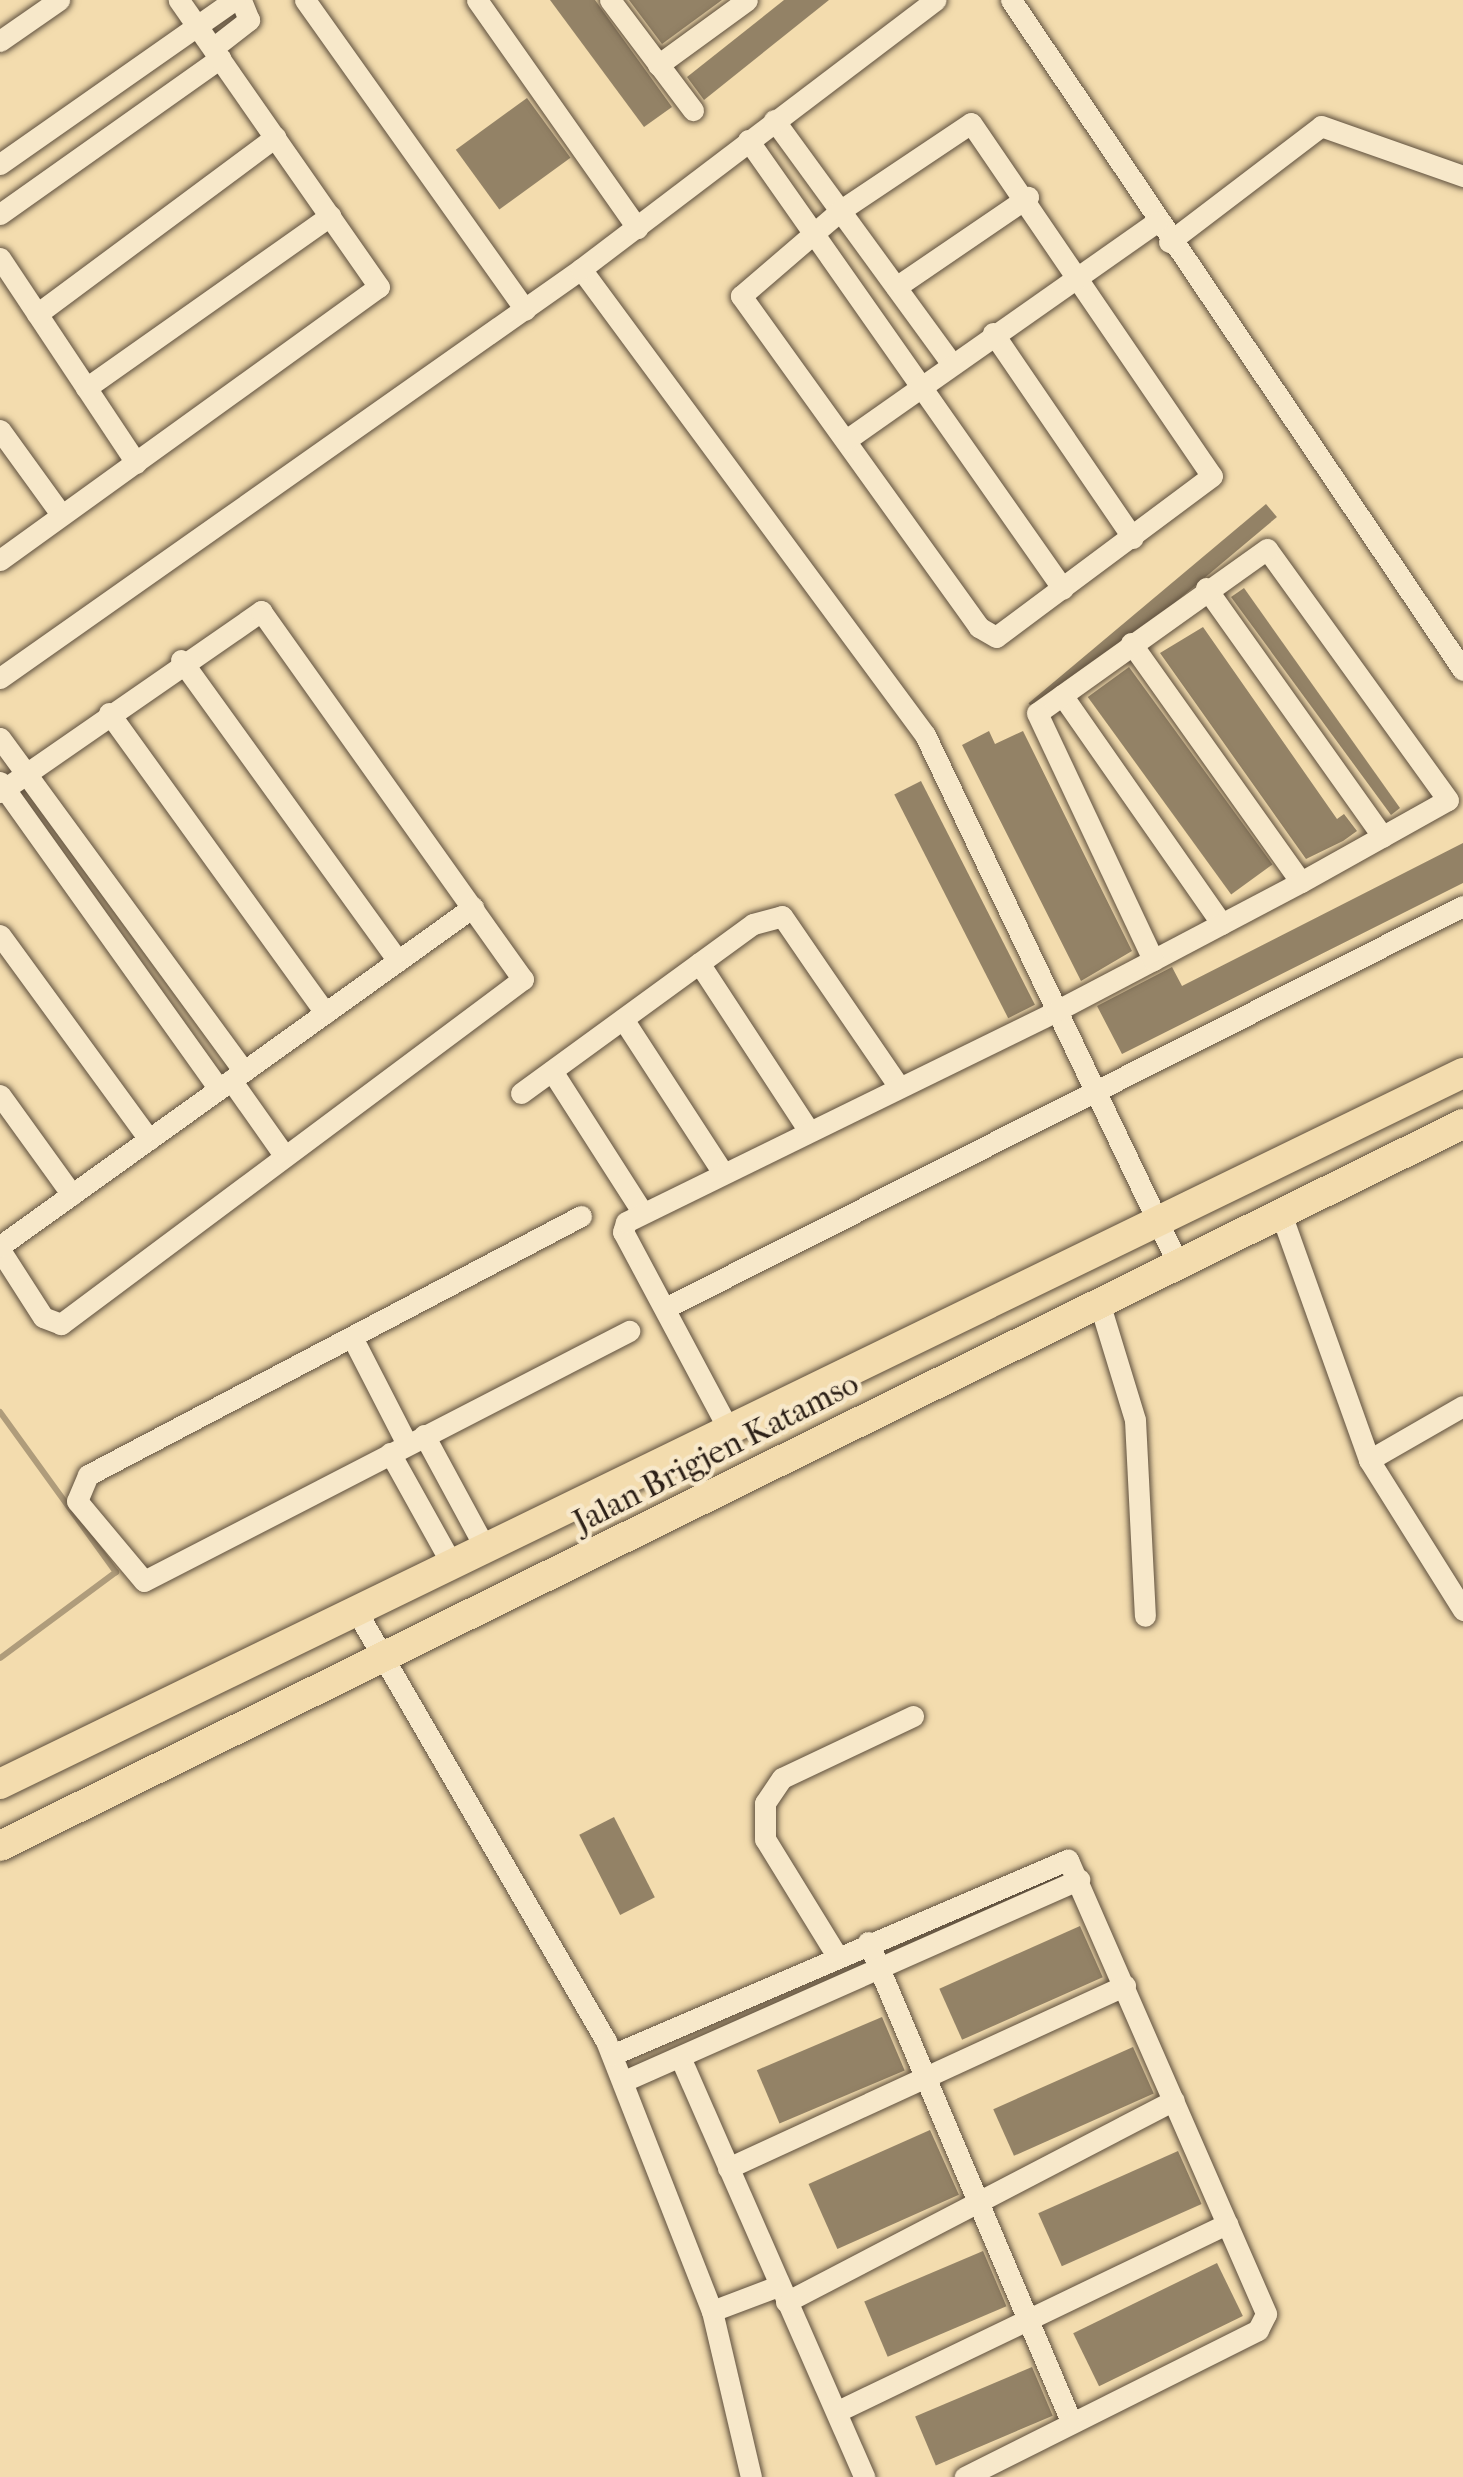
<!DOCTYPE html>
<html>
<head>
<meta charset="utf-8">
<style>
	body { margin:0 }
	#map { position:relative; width:1463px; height:2477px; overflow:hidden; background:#f3dcae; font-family:"IM FELL French Canon",serif }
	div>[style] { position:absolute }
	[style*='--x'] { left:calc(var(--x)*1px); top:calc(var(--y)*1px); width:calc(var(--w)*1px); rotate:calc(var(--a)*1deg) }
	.stream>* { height:6px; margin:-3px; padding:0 3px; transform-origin:3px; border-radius:3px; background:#af9c7b }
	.building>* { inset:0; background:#938266; transform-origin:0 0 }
	.roads { filter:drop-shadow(0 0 3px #5e4f3d) drop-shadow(0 0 3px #5e4f3d) }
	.minor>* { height:21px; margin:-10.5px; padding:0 10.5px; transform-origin:10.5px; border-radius:10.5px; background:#f7e8ca }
	.highway>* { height:30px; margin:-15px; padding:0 15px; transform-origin:15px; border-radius:15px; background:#f3dcae }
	span { translate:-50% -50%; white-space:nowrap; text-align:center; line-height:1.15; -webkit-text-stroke:9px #f7e8ca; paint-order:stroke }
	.street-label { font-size:33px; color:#2c2017 }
</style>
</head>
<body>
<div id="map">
	<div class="stream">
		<div style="--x:0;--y:1412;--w:198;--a:54.1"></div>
		<div style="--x:116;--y:1572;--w:144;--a:143.4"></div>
	</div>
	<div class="building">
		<div style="clip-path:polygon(550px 0,595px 0,672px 107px,644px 127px)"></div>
		<div style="clip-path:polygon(629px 0,722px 0,662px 44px)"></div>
		<div style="clip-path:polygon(784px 0,829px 0,704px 100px,687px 77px)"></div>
		<div style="left:527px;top:98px;width:74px;height:88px;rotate:54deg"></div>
		<div style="left:1266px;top:504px;width:17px;height:310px;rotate:50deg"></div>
		<div style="clip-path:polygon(1244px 588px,1400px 808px,1391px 815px,1231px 597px)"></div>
		<div style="clip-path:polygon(1203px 627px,1337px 819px,1344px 814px,1357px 831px,1343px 841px,1306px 859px,1160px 653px)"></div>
		<div style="left:1129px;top:667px;width:244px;height:51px;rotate:54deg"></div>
		<div style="clip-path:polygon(989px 731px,995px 744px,1023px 731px,1132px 951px,1081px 981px,962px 745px)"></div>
		<div style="left:921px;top:781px;width:251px;height:30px;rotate:63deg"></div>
		<div style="clip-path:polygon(1463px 843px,1463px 883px,1122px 1054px,1097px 1006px,1172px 967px,1182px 986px)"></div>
		<div style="left:614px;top:1817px;width:90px;height:39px;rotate:63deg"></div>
		<div style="left:1080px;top:1926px;width:56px;height:154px;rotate:66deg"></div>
		<div style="left:882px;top:2017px;width:58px;height:136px;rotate:67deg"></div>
		<div style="left:1133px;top:2047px;width:51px;height:153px;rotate:66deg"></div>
		<div style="left:930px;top:2130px;width:71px;height:133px;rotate:66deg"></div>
		<div style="left:1178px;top:2151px;width:58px;height:153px;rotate:66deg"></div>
		<div style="left:983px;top:2251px;width:60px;height:129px;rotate:67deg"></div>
		<div style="left:1217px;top:2263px;width:59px;height:160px;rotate:64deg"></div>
		<div style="left:1032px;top:2367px;width:53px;height:127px;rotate:67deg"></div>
	</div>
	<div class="roads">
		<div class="minor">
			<div style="--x:305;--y:0;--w:380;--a:54.6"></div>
			<div style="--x:477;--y:0;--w:279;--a:54.9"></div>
			<div style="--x:610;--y:0;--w:138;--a:53"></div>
			<div style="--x:1011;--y:0;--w:808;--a:56"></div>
			<div style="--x:0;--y:41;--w:72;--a:-34.8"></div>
			<div style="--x:213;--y:48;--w:46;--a:-37.9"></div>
			<div style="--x:249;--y:20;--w:22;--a:-112"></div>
			<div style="--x:658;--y:65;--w:110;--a:-36.1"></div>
			<div style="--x:774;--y:120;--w:301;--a:53.9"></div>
			<div style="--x:971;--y:123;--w:427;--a:55.7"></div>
			<div style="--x:1212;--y:476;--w:269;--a:143.3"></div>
			<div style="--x:996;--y:637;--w:20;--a:-150"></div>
			<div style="--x:979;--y:627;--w:408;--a:-125.7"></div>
			<div style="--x:741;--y:296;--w:132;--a:-40.7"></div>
			<div style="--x:841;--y:210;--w:156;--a:-33.8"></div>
			<div style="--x:748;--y:140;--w:548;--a:54.95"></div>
			<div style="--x:0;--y:164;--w:286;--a:-35"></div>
			<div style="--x:0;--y:214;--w:270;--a:-35.3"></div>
			<div style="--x:1169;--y:242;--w:191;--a:-37.3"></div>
			<div style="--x:1321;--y:126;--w:151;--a:19.4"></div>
			<div style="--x:0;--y:258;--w:246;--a:56.4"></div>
			<div style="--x:581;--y:269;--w:579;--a:53.57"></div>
			<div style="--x:925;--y:735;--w:584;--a:64.44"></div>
			<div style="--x:896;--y:287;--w:160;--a:-34.3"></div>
			<div style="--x:37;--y:314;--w:297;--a:-36.6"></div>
			<div style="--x:993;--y:333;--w:248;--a:55.7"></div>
			<div style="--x:86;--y:388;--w:299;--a:-35.2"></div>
			<div style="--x:0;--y:430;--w:102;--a:54.1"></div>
			<div style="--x:846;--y:440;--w:379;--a:-35.1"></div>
			<div style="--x:0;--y:560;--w:467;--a:-35.8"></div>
			<div style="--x:379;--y:287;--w:350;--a:-124.9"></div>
			<div style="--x:1206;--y:588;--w:305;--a:54.6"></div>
			<div style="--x:1131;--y:643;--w:293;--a:54.6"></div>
			<div style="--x:181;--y:660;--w:371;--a:54.2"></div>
			<div style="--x:0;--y:678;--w:711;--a:-35.14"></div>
			<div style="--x:581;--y:269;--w:445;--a:-37.2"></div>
			<div style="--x:1062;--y:695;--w:279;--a:55.1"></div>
			<div style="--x:109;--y:713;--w:370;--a:54.2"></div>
			<div style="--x:0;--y:738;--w:413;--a:53.8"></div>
			<div style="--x:0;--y:782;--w:377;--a:54.5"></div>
			<div style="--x:0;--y:792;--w:318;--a:-34.7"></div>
			<div style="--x:261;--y:611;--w:452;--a:54.6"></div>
			<div style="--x:523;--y:979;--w:577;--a:143.25"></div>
			<div style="--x:61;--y:1324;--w:19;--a:-159"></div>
			<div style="--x:43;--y:1317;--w:80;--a:-122.7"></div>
			<div style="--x:0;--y:935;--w:253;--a:53.9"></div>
			<div style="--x:699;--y:963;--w:201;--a:56.8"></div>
			<div style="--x:623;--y:1019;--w:184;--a:57"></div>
			<div style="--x:552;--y:1071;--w:167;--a:57.4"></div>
			<div style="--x:231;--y:1080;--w:92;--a:54.8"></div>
			<div style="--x:521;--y:1093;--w:287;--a:-36.1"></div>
			<div style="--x:753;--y:924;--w:30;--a:-15"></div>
			<div style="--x:782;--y:916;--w:207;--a:55.6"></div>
			<div style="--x:0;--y:1095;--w:123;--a:54.2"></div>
			<div style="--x:1280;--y:1211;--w:264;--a:70.3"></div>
			<div style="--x:1369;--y:1460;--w:177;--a:57.9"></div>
			<div style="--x:581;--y:1216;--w:557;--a:152.28"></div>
			<div style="--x:88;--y:1475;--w:28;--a:113"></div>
			<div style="--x:77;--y:1501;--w:104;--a:50.1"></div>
			<div style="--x:144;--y:1581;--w:546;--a:-27.27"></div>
			<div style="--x:0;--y:1246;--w:582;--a:-35.63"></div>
			<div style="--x:1099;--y:1302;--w:123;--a:73"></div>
			<div style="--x:1135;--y:1420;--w:196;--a:87.1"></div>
			<div style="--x:667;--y:1307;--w:891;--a:-26.74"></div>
			<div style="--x:353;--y:1339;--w:118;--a:62.8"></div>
			<div style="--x:730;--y:1432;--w:227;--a:-118.1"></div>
			<div style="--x:623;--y:1232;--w:10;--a:-73"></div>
			<div style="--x:626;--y:1222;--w:479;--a:-26.1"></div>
			<div style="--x:1056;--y:1011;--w:110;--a:-27.7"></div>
			<div style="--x:1153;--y:960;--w:167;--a:-27.8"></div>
			<div style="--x:1301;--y:882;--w:168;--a:-29.2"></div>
			<div style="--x:1448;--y:800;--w:309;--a:-125.8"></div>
			<div style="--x:1267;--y:549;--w:282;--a:144.5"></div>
			<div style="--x:1037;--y:713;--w:273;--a:64.8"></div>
			<div style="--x:424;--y:1435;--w:126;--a:61.6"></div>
			<div style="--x:390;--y:1453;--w:124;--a:60.9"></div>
			<div style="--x:1369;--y:1460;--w:108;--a:-29.9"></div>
			<div style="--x:354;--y:1607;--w:502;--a:59.86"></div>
			<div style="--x:606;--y:2041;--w:290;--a:68.6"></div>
			<div style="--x:712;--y:2311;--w:171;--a:76.8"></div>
			<div style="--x:868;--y:1942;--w:518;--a:67.05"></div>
			<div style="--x:837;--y:1956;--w:137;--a:-121.6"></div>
			<div style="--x:765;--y:1839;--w:36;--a:-90"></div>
			<div style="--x:765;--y:1803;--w:30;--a:-56"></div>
			<div style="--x:782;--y:1778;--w:145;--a:-25.3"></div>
			<div style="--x:612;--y:2055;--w:496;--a:-23.2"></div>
			<div style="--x:1068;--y:1860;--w:495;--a:66.4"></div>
			<div style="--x:1266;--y:2314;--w:18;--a:117"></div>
			<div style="--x:1258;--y:2330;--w:328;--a:153.4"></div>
			<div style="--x:680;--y:2057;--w:459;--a:66.3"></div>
			<div style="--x:624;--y:2081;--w:498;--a:-23.9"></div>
			<div style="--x:728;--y:2168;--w:437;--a:-24.7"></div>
			<div style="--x:786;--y:2302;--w:437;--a:-27.5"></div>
			<div style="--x:712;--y:2311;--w:71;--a:-20.7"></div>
			<div style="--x:838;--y:2411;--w:432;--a:-25.7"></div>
		</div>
		<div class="highway">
			<div style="--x:0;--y:1784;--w:1627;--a:-25.92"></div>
			<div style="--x:0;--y:1846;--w:1631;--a:-26.27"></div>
		</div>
	</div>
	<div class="street-label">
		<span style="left:716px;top:1453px;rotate:-27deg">Jalan Brigjen Katamso</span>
	</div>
</div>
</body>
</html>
